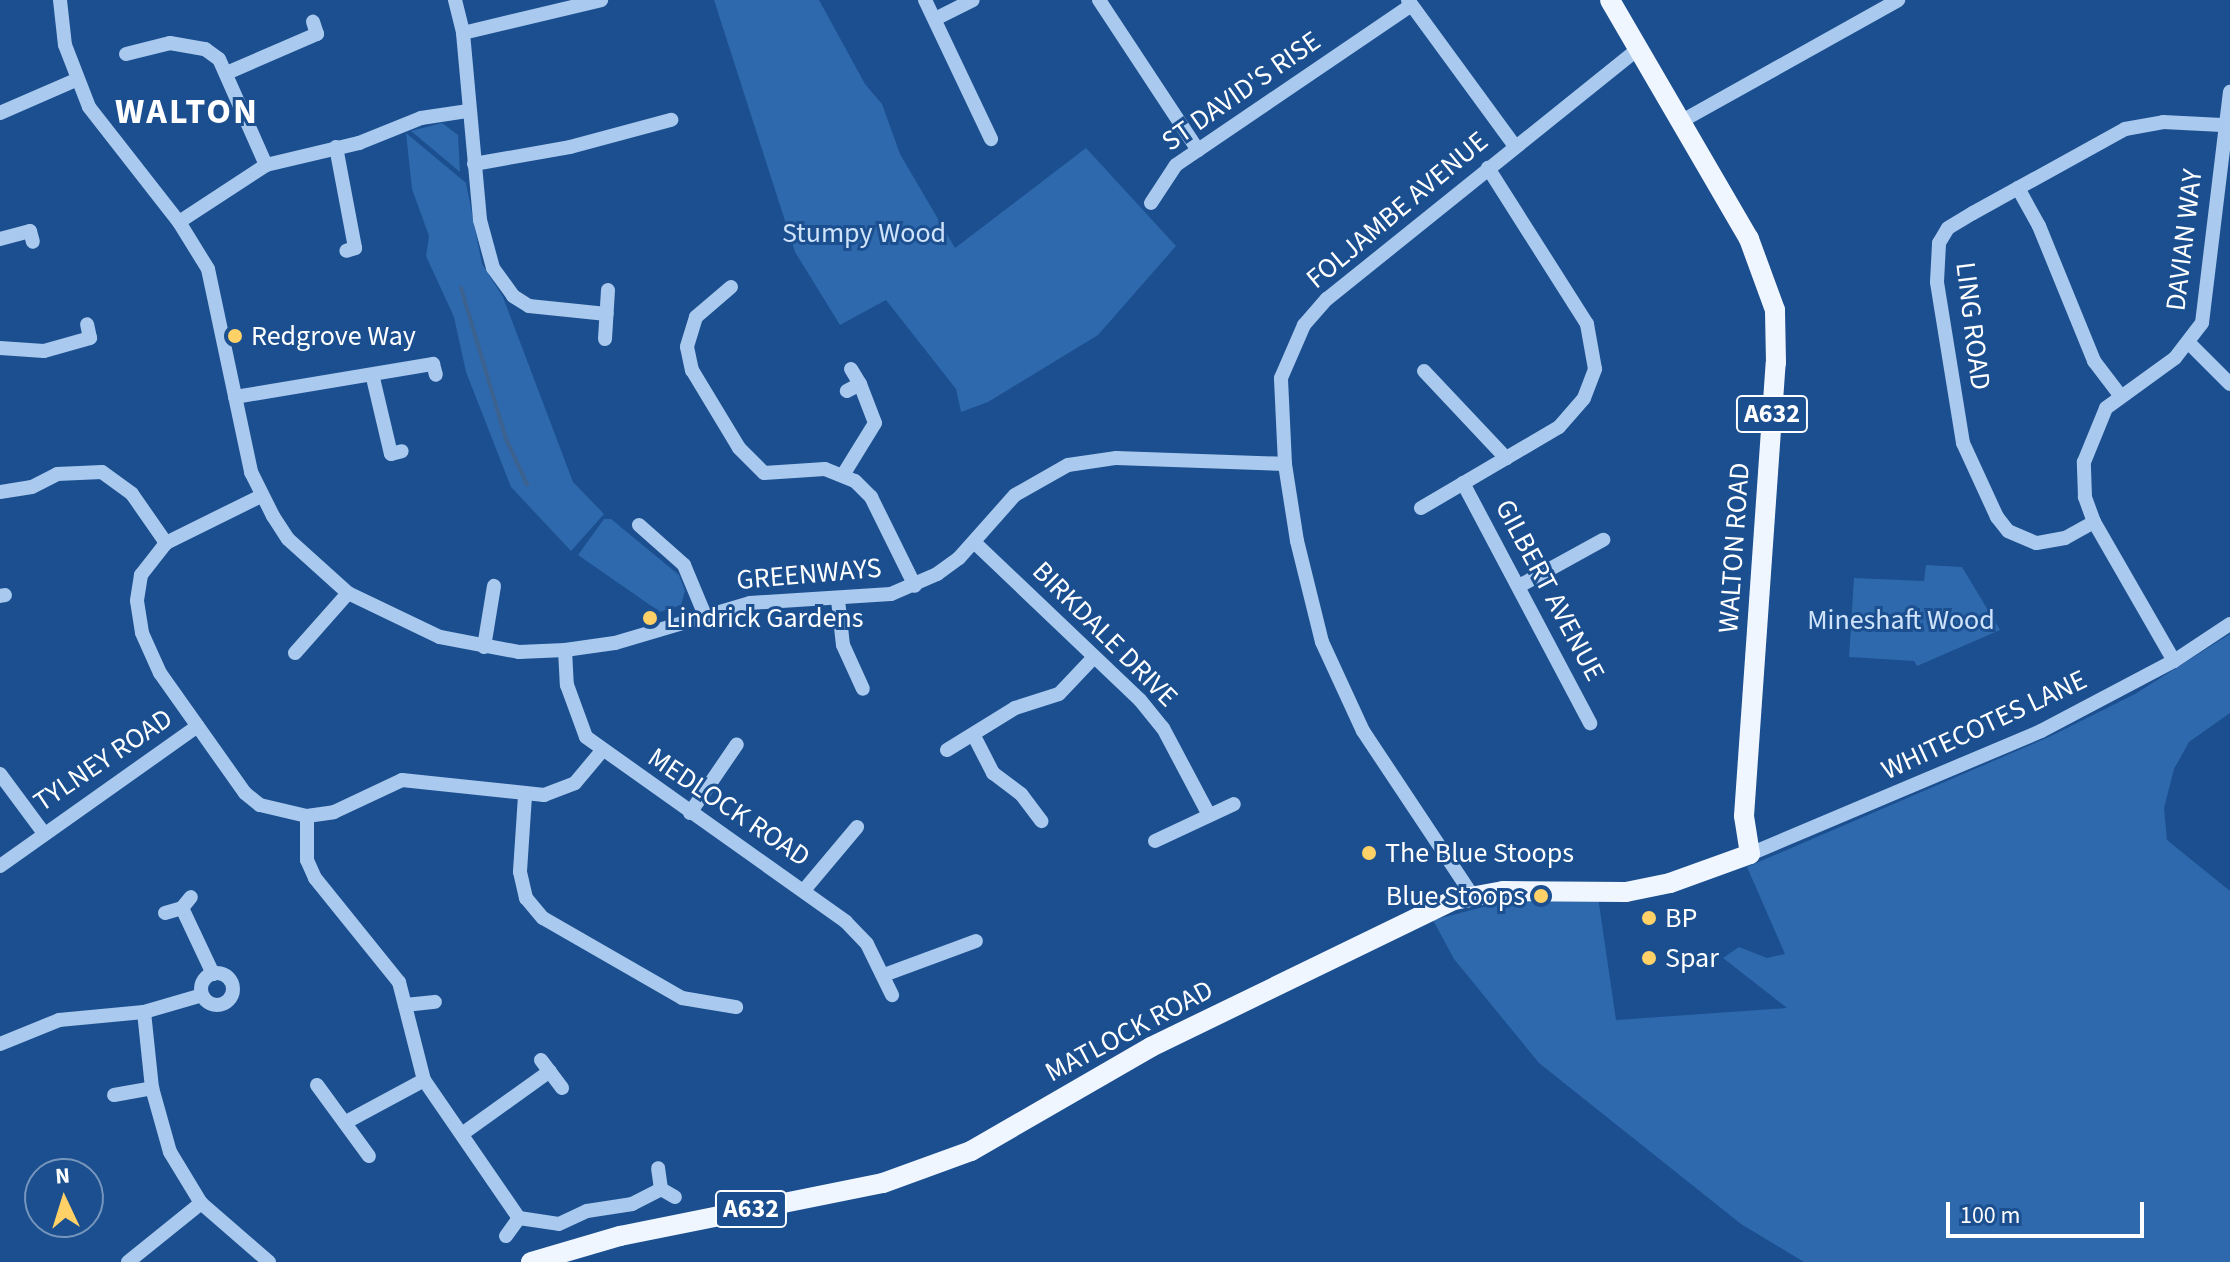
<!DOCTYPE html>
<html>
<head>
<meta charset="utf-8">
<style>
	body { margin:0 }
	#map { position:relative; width:2230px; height:1262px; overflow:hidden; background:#1b4f8f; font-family:"Source Sans 3",sans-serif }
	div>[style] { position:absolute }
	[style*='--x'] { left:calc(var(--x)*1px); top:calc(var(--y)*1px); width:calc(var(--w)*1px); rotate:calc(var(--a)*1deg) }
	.green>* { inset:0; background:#2e69ad }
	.stream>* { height:4px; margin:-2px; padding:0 2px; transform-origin:2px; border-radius:2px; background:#3c6290 }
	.minor>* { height:14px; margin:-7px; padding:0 7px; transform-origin:7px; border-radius:7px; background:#a9c9ee }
	.minor>.ring { margin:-7px; padding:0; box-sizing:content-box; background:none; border:14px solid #a9c9ee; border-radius:50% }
	.major>* { height:20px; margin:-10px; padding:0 10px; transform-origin:10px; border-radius:10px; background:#f0f6ff }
	.dots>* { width:22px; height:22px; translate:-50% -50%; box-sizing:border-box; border:4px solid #1b4f8f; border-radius:50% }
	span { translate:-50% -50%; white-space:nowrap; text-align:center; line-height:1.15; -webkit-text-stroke:6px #1b4f8f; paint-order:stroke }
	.shield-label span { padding:2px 6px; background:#1b4f8f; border:2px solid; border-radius:6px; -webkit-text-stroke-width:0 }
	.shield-label { font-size:26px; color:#fff; font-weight:700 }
	.street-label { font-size:28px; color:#fff }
	.park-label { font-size:28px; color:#cfe3fa }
	.poi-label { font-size:28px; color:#fff }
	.left { translate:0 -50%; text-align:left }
	.right { translate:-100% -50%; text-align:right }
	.district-label { font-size:36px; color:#fff; font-weight:700; letter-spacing:2px }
	.north { position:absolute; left:24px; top:1158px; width:80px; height:80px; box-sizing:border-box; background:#1b4f8f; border:2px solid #7695bc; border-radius:50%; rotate:356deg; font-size:22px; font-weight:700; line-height:32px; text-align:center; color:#fff }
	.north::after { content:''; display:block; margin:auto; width:28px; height:36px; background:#ffd166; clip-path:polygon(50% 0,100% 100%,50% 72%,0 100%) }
	.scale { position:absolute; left:1946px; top:1202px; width:198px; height:36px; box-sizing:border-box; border:4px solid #fff; border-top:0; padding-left:10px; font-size:24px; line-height:28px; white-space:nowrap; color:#fff; -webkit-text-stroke:6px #1b4f8f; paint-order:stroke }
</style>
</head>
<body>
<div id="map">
	<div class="green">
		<div style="clip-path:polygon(714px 0,819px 0,865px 84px,882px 104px,900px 154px,955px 248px,1086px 148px,1176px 246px,1098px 335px,988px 402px,961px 412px,956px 389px,886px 300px,840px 325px,795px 252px)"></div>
		<div style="clip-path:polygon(442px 123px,458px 135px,460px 172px,411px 131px)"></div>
		<div style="clip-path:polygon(406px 133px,466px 183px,482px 264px,503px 297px,573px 482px,604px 514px,571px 551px,511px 487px,466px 372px,454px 317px,426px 256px,429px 236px,412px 189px)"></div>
		<div style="clip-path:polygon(604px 519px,611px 519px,679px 575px,685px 591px,681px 605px,660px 612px,578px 555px)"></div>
		<div style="clip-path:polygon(1926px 565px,1962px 567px,2000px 630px,1917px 666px,1914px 661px,1849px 657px,1854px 578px,1924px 581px)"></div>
		<div style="clip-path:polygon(2230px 634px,2230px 713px,2189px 742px,2174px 769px,2164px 808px,2167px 840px,2230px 891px,2230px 1262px,1804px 1262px,1741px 1224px,1539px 1063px,1454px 959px,1433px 920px,1526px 896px,1598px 897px,1616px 1020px,1787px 1008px,1723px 958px,1739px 947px,1767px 958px,1785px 954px,1747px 867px,2049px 737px,2135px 694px)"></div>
	</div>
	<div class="stream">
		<div style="--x:461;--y:288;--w:158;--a:73.4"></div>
		<div style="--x:506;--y:439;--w:50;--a:65"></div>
	</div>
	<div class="minor">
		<div style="--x:60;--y:0;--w:45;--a:83.7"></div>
		<div style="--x:65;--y:45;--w:66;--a:68.8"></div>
		<div style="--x:89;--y:107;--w:146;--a:52"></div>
		<div style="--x:179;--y:222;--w:55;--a:58.3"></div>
		<div style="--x:208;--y:269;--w:208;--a:78"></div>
		<div style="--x:251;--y:472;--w:49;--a:63.4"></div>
		<div style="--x:273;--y:516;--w:27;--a:57"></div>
		<div style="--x:288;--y:539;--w:81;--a:42"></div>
		<div style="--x:348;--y:593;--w:102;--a:25.6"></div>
		<div style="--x:440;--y:637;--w:80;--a:10.8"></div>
		<div style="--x:519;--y:652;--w:46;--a:-2.5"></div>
		<div style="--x:565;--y:650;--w:50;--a:-8"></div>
		<div style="--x:615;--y:643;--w:141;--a:-16.5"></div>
		<div style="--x:750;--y:603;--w:141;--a:-3.7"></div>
		<div style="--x:891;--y:594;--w:50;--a:-23.5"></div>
		<div style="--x:937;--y:574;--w:27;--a:-36"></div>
		<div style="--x:959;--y:558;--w:84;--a:-48.4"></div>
		<div style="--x:1015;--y:495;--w:61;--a:-29.5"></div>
		<div style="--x:1068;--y:465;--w:49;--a:-8.3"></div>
		<div style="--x:1116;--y:458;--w:169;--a:2"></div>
		<div style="--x:455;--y:0;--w:34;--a:76"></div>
		<div style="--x:463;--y:33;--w:188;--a:84.8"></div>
		<div style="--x:480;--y:220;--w:50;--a:74.8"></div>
		<div style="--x:493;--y:268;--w:34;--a:54"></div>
		<div style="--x:513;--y:296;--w:19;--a:32"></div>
		<div style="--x:529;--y:306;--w:78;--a:5.9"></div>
		<div style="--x:925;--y:0;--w:154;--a:64.6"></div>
		<div style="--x:1099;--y:0;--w:180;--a:56.6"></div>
		<div style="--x:1408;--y:0;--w:181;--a:53.8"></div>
		<div style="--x:935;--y:19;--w:42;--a:-26.6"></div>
		<div style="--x:463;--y:33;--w:142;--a:-13.4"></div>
		<div style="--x:126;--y:54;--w:45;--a:-14"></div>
		<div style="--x:170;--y:43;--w:36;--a:10"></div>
		<div style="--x:205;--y:49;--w:17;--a:36"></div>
		<div style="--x:219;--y:59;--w:116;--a:66.1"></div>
		<div style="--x:229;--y:72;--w:96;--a:-23.4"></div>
		<div style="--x:317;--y:34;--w:13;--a:-108"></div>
		<div style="--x:0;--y:113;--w:83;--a:-23.5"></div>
		<div style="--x:1680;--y:122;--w:250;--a:-29.2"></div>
		<div style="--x:336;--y:147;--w:103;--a:79.3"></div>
		<div style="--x:355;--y:248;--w:9;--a:162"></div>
		<div style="--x:474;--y:164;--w:97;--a:-10"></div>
		<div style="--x:570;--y:147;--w:105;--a:-15"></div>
		<div style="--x:2018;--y:188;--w:43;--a:61.1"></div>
		<div style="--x:2039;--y:226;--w:146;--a:67.8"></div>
		<div style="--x:2094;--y:361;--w:43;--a:52.6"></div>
		<div style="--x:1151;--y:203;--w:45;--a:-56.7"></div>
		<div style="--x:1176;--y:165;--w:284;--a:-34.2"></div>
		<div style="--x:179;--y:222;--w:104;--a:-33.2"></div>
		<div style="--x:266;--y:165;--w:96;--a:-13.3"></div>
		<div style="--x:359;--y:143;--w:67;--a:-22"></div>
		<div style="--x:421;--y:118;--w:48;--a:-8.5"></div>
		<div style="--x:0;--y:239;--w:31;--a:-15"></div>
		<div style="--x:30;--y:231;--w:11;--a:75"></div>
		<div style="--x:731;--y:287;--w:46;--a:139.4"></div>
		<div style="--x:696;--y:317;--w:31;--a:107"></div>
		<div style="--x:687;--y:347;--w:24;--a:78"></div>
		<div style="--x:692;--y:370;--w:91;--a:58.9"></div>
		<div style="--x:739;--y:448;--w:35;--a:45"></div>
		<div style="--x:764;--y:473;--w:61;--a:-3.8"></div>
		<div style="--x:825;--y:469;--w:32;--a:22"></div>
		<div style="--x:855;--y:481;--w:23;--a:45"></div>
		<div style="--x:871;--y:497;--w:99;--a:63.7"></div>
		<div style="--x:605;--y:339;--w:49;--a:-86.5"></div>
		<div style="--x:2189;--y:343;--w:58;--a:45"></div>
		<div style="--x:0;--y:348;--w:44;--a:3.9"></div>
		<div style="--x:44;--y:351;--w:48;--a:-15.8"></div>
		<div style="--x:90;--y:338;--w:14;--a:-102"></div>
		<div style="--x:851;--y:369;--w:17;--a:59"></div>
		<div style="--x:1424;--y:371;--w:120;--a:46.7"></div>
		<div style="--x:373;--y:378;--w:78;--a:76.7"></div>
		<div style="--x:391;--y:454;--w:11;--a:-15"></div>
		<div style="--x:235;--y:397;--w:201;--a:-9.5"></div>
		<div style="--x:433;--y:364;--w:11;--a:75"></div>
		<div style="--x:843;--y:475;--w:61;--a:-58.4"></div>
		<div style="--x:875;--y:423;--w:42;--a:-111"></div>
		<div style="--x:860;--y:384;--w:15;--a:152"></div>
		<div style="--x:1463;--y:483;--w:272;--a:62.1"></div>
		<div style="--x:0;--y:492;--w:32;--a:-9"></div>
		<div style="--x:32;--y:487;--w:28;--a:-27"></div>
		<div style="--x:57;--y:474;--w:45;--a:-2.5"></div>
		<div style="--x:102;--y:472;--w:37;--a:36"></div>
		<div style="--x:132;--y:494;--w:60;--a:55.2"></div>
		<div style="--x:261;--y:496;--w:106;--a:153.7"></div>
		<div style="--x:166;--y:543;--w:41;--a:128"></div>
		<div style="--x:141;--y:575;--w:26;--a:99"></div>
		<div style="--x:137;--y:601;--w:32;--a:81"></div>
		<div style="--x:142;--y:633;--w:44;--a:65.8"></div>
		<div style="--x:160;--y:673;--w:147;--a:54.7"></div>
		<div style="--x:245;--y:793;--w:19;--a:39"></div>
		<div style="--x:260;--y:805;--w:48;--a:13.2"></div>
		<div style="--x:307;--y:816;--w:27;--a:-8"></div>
		<div style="--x:334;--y:812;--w:75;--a:-25.2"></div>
		<div style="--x:402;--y:780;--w:143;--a:6"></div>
		<div style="--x:544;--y:795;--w:33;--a:-21"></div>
		<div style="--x:575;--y:783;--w:40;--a:-50"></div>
		<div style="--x:1421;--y:508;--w:160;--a:-30.4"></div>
		<div style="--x:1559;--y:427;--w:38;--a:-49"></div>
		<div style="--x:1584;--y:398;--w:31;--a:-69"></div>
		<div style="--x:1595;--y:369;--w:46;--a:-100.1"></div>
		<div style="--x:1587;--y:324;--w:185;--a:-122.4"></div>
		<div style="--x:2094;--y:522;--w:33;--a:151"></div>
		<div style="--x:2065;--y:538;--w:29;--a:170"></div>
		<div style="--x:2036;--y:543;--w:30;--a:-157"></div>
		<div style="--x:2008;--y:531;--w:18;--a:-128"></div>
		<div style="--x:1997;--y:517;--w:81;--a:-114.7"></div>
		<div style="--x:1963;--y:443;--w:163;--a:-99.2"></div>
		<div style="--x:1937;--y:282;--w:39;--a:-87"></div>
		<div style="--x:1939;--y:243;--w:17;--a:-59"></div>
		<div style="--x:1948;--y:228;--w:29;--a:-31"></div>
		<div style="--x:1973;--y:213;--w:174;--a:-28.9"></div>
		<div style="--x:2125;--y:129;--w:39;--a:-10"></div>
		<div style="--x:2163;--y:122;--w:59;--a:2.9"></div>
		<div style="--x:639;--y:525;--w:60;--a:41.6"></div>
		<div style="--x:684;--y:565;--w:52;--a:67.4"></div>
		<div style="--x:974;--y:542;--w:229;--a:43.6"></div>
		<div style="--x:1140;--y:700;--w:36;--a:51"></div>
		<div style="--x:1163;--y:728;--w:98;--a:62.1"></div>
		<div style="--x:1521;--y:585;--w:94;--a:-28.8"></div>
		<div style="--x:0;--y:596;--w:5;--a:-11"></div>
		<div style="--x:838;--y:600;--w:45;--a:83.7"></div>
		<div style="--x:843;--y:645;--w:48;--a:65.6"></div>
		<div style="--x:484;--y:647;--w:62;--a:-80.7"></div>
		<div style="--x:565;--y:650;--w:35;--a:87"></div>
		<div style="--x:567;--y:685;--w:55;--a:69.9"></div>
		<div style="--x:586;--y:737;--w:319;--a:35.4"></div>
		<div style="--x:846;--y:922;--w:30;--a:46"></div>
		<div style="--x:867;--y:944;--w:57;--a:63.9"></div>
		<div style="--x:295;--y:653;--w:80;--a:-48.5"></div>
		<div style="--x:2174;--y:661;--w:160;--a:-119.9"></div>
		<div style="--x:2094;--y:522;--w:27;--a:-110"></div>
		<div style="--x:2085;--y:497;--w:35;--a:-92"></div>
		<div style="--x:2084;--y:462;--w:58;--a:-67.8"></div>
		<div style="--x:2106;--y:408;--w:85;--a:-35.9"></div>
		<div style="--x:2175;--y:358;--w:44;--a:-52.4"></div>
		<div style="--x:2202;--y:323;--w:233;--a:-83.1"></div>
		<div style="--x:974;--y:736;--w:42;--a:62.8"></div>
		<div style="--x:993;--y:773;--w:35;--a:37"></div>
		<div style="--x:1021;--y:794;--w:34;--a:53"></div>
		<div style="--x:947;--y:750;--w:80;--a:-31.7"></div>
		<div style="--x:1015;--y:708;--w:46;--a:-17.7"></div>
		<div style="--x:1059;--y:694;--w:51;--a:-46.6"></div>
		<div style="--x:0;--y:774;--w:72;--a:53.4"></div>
		<div style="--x:525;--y:796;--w:76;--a:93.8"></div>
		<div style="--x:520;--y:872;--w:27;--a:77"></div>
		<div style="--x:526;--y:898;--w:26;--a:50"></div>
		<div style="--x:543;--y:918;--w:160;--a:29.9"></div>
		<div style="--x:682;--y:998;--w:55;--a:9.5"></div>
		<div style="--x:690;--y:813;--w:83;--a:-55.7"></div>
		<div style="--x:307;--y:816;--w:44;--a:90"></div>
		<div style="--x:307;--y:860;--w:20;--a:66"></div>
		<div style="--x:315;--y:878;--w:134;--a:51.1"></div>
		<div style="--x:399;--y:982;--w:101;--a:75.7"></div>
		<div style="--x:424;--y:1080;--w:168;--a:55.5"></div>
		<div style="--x:519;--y:1218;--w:40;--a:8.5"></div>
		<div style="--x:559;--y:1224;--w:31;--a:-25"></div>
		<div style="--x:587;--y:1211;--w:46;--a:-8.8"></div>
		<div style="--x:632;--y:1204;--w:33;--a:-27"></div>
		<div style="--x:661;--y:1189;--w:21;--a:-98"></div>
		<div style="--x:1155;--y:841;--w:87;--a:-25.1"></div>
		<div style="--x:1750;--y:854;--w:316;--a:-22.9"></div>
		<div style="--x:2041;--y:731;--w:150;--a:-27.8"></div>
		<div style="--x:2174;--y:661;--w:67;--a:-33.5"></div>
		<div style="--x:0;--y:866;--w:242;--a:-35.3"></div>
		<div style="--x:805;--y:889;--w:81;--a:-50"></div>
		<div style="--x:1472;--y:895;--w:197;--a:-123.6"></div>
		<div style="--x:1363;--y:731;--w:98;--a:-114.7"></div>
		<div style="--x:1322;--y:642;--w:104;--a:-103.9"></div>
		<div style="--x:1297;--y:541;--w:78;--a:-98.9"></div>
		<div style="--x:1285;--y:464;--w:86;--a:-92.7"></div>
		<div style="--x:1281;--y:378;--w:58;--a:-66.5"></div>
		<div style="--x:1304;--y:325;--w:35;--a:-49"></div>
		<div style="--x:1327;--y:299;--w:398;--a:-38.8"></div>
		<div style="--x:182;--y:908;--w:73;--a:64.8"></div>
		<div style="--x:165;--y:913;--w:18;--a:-16"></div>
		<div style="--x:182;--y:908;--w:14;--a:-51"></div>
		<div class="ring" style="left:201px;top:973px;width:18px;height:18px"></div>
		<div style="--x:884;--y:975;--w:98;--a:-20.3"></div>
		<div style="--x:405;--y:1005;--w:30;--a:-6"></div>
		<div style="--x:144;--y:1012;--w:76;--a:84"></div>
		<div style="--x:152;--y:1088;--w:66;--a:74.3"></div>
		<div style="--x:170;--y:1152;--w:60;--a:58.7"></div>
		<div style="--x:201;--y:1203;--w:90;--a:40.9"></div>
		<div style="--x:0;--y:1044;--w:64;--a:-22.1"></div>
		<div style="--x:59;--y:1020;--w:85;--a:-5.4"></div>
		<div style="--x:144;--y:1012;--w:60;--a:-16.3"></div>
		<div style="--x:541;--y:1060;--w:35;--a:53"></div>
		<div style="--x:317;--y:1085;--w:88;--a:53.8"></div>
		<div style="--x:114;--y:1095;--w:39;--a:-10"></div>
		<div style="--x:348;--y:1121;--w:86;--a:-28.3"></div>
		<div style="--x:462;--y:1134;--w:108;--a:-35.6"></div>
		<div style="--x:661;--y:1189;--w:16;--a:30"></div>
		<div style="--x:506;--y:1236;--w:22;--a:-54"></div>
		<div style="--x:128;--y:1262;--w:94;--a:-38.9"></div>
	</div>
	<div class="major">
		<div style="--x:531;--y:1262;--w:93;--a:-16.3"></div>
		<div style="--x:620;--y:1236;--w:268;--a:-11.4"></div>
		<div style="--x:883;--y:1183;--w:94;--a:-20"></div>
		<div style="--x:971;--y:1151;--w:208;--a:-30"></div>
		<div style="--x:1151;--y:1047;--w:337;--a:-25.9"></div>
		<div style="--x:1454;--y:900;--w:50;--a:-10.4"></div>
		<div style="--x:1503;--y:891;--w:123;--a:0.5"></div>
		<div style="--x:1626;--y:892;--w:45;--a:-11.6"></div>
		<div style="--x:1670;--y:883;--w:85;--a:-19.9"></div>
		<div style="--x:1750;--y:854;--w:38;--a:-99"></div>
		<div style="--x:1744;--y:816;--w:454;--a:-86"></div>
		<div style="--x:1776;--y:363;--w:53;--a:-91.1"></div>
		<div style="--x:1775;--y:310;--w:76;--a:-110.1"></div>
		<div style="--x:1749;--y:239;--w:276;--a:-120.2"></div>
	</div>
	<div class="dots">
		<div style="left:235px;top:336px;background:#ffd166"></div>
		<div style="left:650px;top:618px;background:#ffd166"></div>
		<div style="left:1369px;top:853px;background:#ffd166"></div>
		<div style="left:1541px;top:896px;background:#ffd166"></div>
		<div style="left:1649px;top:918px;background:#ffd166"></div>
		<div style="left:1649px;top:958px;background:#ffd166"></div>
	</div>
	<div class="shield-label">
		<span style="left:1772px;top:414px">A632</span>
		<span style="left:751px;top:1209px">A632</span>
	</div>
	<div class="street-label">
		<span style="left:1241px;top:91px;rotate:-35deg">ST DAVID'S RISE</span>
		<span style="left:1397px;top:210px;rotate:-40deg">FOLJAMBE AVENUE</span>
		<span style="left:2184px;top:240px;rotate:-83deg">DAVIAN WAY</span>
		<span style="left:1973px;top:326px;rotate:83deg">LING ROAD</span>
		<span style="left:1734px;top:548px;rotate:-86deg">WALTON ROAD</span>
		<span style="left:809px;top:574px;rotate:-5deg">GREENWAYS</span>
		<span style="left:1550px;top:590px;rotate:62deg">GILBERT AVENUE</span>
		<span style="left:1105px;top:634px;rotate:45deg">BIRKDALE DRIVE</span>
		<span style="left:1984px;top:725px;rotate:-25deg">WHITECOTES LANE</span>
		<span style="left:103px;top:760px;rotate:-34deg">TYLNEY ROAD</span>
		<span style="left:729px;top:807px;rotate:34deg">MEDLOCK ROAD</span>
		<span style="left:1129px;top:1031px;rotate:-28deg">MATLOCK ROAD</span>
	</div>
	<div class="park-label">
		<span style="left:864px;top:233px">Stumpy Wood</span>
		<span style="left:1901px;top:620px">Mineshaft Wood</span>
	</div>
	<div class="poi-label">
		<span class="left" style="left:251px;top:336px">Redgrove Way</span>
		<span class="left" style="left:666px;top:618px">Lindrick Gardens</span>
		<span class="left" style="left:1385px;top:853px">The Blue Stoops</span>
		<span class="right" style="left:1525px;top:896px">Blue Stoops</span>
		<span class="left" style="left:1665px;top:918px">BP</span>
		<span class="left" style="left:1665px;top:958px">Spar</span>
	</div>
	<div class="district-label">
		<span style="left:187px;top:112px">WALTON</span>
	</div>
	<div class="north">N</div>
	<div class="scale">100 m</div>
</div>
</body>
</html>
